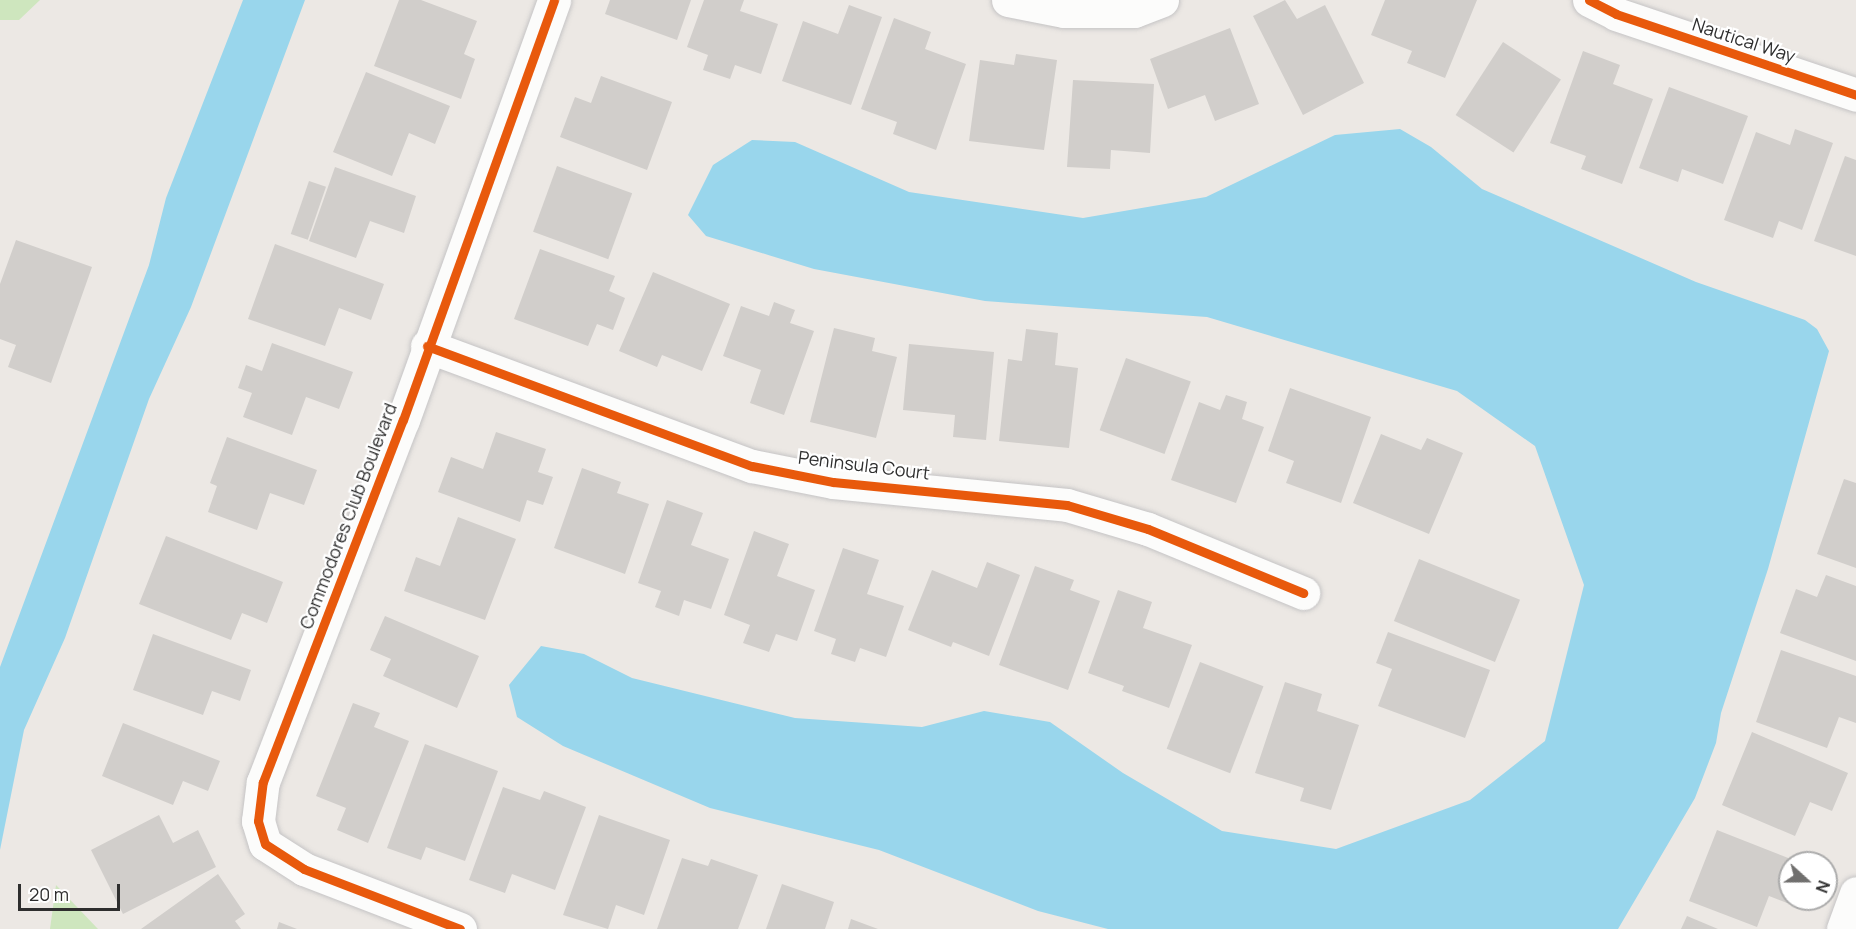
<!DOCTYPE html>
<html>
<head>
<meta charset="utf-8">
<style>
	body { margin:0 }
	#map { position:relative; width:1856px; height:929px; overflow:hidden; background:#ece8e4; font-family:Manrope,sans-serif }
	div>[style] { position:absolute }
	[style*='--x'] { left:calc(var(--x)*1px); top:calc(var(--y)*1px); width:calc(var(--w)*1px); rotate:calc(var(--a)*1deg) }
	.green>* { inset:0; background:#cee6be }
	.water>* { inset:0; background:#99d6ec }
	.building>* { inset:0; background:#d1cecb; transform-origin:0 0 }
	.roads { filter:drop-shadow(0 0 2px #c5c4c5) drop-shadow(0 0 2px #c5c4c5) }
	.street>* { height:33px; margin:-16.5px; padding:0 16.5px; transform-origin:16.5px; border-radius:16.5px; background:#fcfcfb }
	.cycleway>* { height:9px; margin:-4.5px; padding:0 4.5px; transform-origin:4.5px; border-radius:4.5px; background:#e8590c }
	span { translate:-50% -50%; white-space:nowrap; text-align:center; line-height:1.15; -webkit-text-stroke:4.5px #fff; paint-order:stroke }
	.street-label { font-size:18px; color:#2e2e2e }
	.north { position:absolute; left:1778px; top:851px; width:60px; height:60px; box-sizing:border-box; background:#fff; border:2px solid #ababab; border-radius:50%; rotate:111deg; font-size:16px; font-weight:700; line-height:24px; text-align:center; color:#2e2e2e }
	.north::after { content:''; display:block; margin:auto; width:21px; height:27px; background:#706f6e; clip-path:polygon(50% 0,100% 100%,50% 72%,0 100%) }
	.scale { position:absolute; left:18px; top:884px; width:102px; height:27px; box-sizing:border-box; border:3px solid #2e2e2e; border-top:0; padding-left:8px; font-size:18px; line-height:21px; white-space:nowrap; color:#2e2e2e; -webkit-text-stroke:4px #fff; paint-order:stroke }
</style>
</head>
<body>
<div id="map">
	<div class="green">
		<div style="clip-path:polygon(0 0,40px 0,19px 20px,0 20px)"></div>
		<div style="clip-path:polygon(56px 885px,98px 929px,50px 929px)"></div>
	</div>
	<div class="water">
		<div style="clip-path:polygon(243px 0,305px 0,191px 307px,149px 399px,65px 638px,24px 730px,0 850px,0 667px,149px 265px,166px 198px)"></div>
		<div style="clip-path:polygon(1400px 129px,1431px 147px,1482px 189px,1696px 282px,1805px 320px,1817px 329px,1829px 351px,1768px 569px,1721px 713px,1716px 743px,1695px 798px,1618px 929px,1108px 929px,1038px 911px,879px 850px,710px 808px,563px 746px,517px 717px,509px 685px,541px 646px,584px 654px,632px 678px,795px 718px,922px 727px,984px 711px,1050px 722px,1123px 773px,1222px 831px,1336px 849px,1470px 800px,1545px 741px,1584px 585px,1535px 446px,1457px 391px,1207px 317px,985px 301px,814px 269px,706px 236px,688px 215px,713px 165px,752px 140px,795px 142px,909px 192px,1083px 218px,1206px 197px,1335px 135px)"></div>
	</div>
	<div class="building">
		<div style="clip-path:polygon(399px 0,421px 0,477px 21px,464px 54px,475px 59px,461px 99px,374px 66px)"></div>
		<div style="clip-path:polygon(610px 0,691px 0,677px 40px,605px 14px)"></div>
		<div style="clip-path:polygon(704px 0,744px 0,740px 11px,778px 24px,761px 74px,735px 65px,730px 79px,703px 70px,708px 55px,687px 47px)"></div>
		<div style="clip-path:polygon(1285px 0,1297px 19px,1325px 5px,1364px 83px,1303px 115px,1253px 16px)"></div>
		<div style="clip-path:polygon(1385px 0,1477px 0,1445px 78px,1407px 63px,1412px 51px,1371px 35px)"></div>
		<div style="clip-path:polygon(849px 5px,882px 17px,851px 105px,782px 81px,803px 21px,838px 34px)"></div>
		<div style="clip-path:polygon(894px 18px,931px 32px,925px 49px,966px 64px,936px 150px,893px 134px,897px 122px,861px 109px)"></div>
		<div style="clip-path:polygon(1230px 28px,1259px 104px,1215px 121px,1205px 95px,1168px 109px,1150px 59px)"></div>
		<div style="left:1503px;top:42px;width:69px;height:87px;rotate:33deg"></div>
		<div style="clip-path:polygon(1583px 51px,1620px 65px,1613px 84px,1653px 99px,1622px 184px,1581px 169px,1586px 156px,1550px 143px)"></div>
		<div style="clip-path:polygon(1016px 54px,1057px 60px,1044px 150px,969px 141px,980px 60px,1014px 65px)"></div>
		<div style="clip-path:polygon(366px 72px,450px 106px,435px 144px,409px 133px,392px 176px,333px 152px)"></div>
		<div style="clip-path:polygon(601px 76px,672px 102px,647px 170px,560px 137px,575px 97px,591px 103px)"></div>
		<div style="clip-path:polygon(1073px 80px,1154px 84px,1150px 153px,1111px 150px,1110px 169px,1067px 167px)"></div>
		<div style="clip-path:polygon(1669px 87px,1748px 116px,1723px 184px,1682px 169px,1678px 182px,1639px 168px)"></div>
		<div style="clip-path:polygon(1795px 129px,1833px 143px,1802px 230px,1779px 221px,1773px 238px,1724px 220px,1756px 132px,1790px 145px)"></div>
		<div style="clip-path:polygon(1845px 156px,1856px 160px,1856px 256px,1814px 241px)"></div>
		<div style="left:557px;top:166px;width:80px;height:70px;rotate:20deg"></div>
		<div style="clip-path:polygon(335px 167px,416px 196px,404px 233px,370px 221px,356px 258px,309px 241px)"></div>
		<div style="left:309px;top:181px;width:18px;height:56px;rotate:19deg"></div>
		<div style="clip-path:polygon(16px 240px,92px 267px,51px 383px,8px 367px,16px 345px,0 339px,0 284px)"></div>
		<div style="clip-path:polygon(275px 244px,384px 284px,371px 320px,339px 308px,325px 346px,248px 319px)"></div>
		<div style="clip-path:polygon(540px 249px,615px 276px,609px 291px,625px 298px,613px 330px,597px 324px,588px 346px,514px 319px)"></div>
		<div style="clip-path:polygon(653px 272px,730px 304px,702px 371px,662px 355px,657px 367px,619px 351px)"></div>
		<div style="clip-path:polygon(774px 302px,795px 310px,790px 323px,814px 331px,784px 415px,750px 403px,761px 370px,723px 356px,741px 306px,769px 316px)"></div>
		<div style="clip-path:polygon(834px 328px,875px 338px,872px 351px,897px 357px,876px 438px,810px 422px)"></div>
		<div style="clip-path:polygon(1026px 329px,1058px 333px,1055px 365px,1078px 368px,1069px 448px,999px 441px,1008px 359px,1022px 361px)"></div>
		<div style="clip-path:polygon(272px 343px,353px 372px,339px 409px,306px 397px,292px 435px,243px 417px,252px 393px,238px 388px,246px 365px,262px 371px)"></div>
		<div style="clip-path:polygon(909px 344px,994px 352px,986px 440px,953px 437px,955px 415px,903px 410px)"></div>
		<div style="left:1126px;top:358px;width:69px;height:77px;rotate:20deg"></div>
		<div style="clip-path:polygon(1290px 388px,1371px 417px,1341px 503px,1286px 483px,1294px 461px,1268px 451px)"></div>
		<div style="clip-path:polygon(1226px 395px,1247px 402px,1242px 419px,1264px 427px,1236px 503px,1171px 480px,1199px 402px,1220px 410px)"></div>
		<div style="clip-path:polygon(496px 432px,546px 449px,538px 472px,553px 477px,543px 505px,527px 500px,520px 522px,438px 492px,451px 457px,483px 469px)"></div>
		<div style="clip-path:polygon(1381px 434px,1421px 450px,1427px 438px,1463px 453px,1429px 534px,1353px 503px)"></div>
		<div style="clip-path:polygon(227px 437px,317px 470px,304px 505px,270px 493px,257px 530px,208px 512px,217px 486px,210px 483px)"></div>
		<div style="clip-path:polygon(582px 468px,621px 482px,617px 493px,649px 504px,625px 574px,554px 548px)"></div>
		<div style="clip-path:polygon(1844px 479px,1856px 483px,1856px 568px,1817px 554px)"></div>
		<div style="clip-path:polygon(667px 500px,703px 513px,691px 545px,729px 559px,711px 609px,684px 600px,679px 616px,655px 607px,661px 591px,638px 583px)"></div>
		<div style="clip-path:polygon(458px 517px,516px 539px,485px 620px,404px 591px,416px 557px,440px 566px)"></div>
		<div style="clip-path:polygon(754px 531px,789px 544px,777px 576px,815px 590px,797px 641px,776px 634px,769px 652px,743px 643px,750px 625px,724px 615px)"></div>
		<div style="clip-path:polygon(166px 536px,283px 582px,267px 623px,242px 613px,231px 640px,139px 604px)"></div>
		<div style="clip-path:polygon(843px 548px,879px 560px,867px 594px,904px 606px,886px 657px,860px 648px,855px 662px,831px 654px,836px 639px,814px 631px)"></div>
		<div style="left:1419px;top:559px;width:109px;height:67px;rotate:22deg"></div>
		<div style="clip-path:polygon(987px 562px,1020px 575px,989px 656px,953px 642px,951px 647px,908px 630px,932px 570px,977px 588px)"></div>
		<div style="clip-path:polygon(1035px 566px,1074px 580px,1070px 590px,1100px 601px,1068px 690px,999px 665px)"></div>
		<div style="clip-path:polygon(1826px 575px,1856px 586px,1856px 661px,1780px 633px,1796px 589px,1817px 597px)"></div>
		<div style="clip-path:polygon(1118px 590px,1152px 602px,1143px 628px,1192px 645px,1169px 708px,1122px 691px,1124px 686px,1088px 673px)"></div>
		<div style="clip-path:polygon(385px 616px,479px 656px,457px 708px,383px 676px,391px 659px,370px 650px)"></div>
		<div style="clip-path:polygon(1388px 632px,1490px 670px,1465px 738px,1378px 706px,1392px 669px,1376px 663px)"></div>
		<div style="clip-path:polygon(153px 634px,251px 670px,240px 701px,212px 691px,203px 715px,133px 690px)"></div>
		<div style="clip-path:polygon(1781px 650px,1856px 676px,1856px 723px,1839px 717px,1827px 748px,1756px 722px)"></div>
		<div style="left:1200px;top:662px;width:68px;height:93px;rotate:21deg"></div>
		<div style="clip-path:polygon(1285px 682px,1322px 694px,1317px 711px,1359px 725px,1331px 810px,1300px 801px,1304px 788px,1255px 773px)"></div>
		<div style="clip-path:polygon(353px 703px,380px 713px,374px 727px,409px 741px,368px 843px,337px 830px,346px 808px,316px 796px)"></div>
		<div style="clip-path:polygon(123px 723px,220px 761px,208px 791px,183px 781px,173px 805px,102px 776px)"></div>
		<div style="clip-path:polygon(1752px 732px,1848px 773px,1832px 811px,1810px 802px,1795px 836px,1722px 805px)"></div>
		<div style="clip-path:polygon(425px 744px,498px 771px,465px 861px,426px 847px,421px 860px,387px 848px)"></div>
		<div style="clip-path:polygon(503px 787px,540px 800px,544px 791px,586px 807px,555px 890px,512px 874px,505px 893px,469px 880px)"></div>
		<div style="clip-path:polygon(159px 815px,173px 843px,198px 830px,216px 867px,123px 914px,91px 850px)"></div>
		<div style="clip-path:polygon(599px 815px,670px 840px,644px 915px,616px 905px,608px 929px,563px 915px)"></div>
		<div style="clip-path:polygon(1717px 830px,1801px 863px,1790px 863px,1790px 899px,1797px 899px,1795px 906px,1769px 896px,1757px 927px,1689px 901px)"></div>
		<div style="clip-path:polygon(682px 858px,708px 866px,711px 859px,758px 875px,738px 929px,657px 929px)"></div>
		<div style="clip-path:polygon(218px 874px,245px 914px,235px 921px,241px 929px,141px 929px)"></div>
		<div style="clip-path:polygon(782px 884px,834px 902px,825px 929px,766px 929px)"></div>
		<div style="clip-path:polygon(1687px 916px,1718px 929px,1681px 929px)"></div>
		<div style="clip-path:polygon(851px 919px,878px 929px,848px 929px)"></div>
		<div style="clip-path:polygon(279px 922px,297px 929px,277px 929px)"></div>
	</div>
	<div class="roads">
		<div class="street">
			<div style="--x:1008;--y:0;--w:57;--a:11.1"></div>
			<div style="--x:1064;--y:11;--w:70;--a:0"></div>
			<div style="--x:1134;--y:11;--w:30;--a:-21"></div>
			<div style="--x:1589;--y:0;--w:30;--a:27"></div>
			<div style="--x:1616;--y:14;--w:253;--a:18.6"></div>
			<div style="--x:427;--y:346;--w:346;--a:20.3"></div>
			<div style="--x:752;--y:466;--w:83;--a:11.2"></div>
			<div style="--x:833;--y:482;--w:235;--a:5.6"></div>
			<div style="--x:1067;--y:505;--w:84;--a:16.5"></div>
			<div style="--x:1148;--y:529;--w:168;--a:22.4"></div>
			<div style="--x:460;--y:929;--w:167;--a:-159"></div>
			<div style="--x:304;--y:869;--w:46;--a:-147.3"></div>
			<div style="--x:265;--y:844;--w:24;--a:-107"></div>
			<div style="--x:258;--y:821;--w:39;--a:-83"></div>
			<div style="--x:263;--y:782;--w:388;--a:-68.9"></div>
			<div style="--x:403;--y:420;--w:446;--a:-70.2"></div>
			<div style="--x:1843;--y:929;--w:38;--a:-70"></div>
		</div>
	</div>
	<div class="cycleway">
		<div style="--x:1589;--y:0;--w:30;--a:27"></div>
		<div style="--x:1616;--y:14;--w:253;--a:18.6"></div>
		<div style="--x:427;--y:346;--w:346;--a:20.3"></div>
		<div style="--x:752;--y:466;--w:83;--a:11.2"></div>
		<div style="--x:833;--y:482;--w:235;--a:5.6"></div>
		<div style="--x:1067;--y:505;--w:84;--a:16.5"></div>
		<div style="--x:1148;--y:529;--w:168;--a:22.4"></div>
		<div style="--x:460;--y:929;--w:167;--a:-159"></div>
		<div style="--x:304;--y:869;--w:46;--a:-147.3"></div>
		<div style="--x:265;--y:844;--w:24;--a:-107"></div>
		<div style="--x:258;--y:821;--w:39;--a:-83"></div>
		<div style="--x:263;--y:782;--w:388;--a:-68.9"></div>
		<div style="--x:403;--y:420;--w:446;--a:-70.2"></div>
	</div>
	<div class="street-label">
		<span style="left:1744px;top:40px;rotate:18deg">Nautical Way</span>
		<span style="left:864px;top:465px;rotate:7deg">Peninsula Court</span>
		<span style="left:348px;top:516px;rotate:-69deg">Commodores Club Boulevard</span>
	</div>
	<div class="north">N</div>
	<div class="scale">20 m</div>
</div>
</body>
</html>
